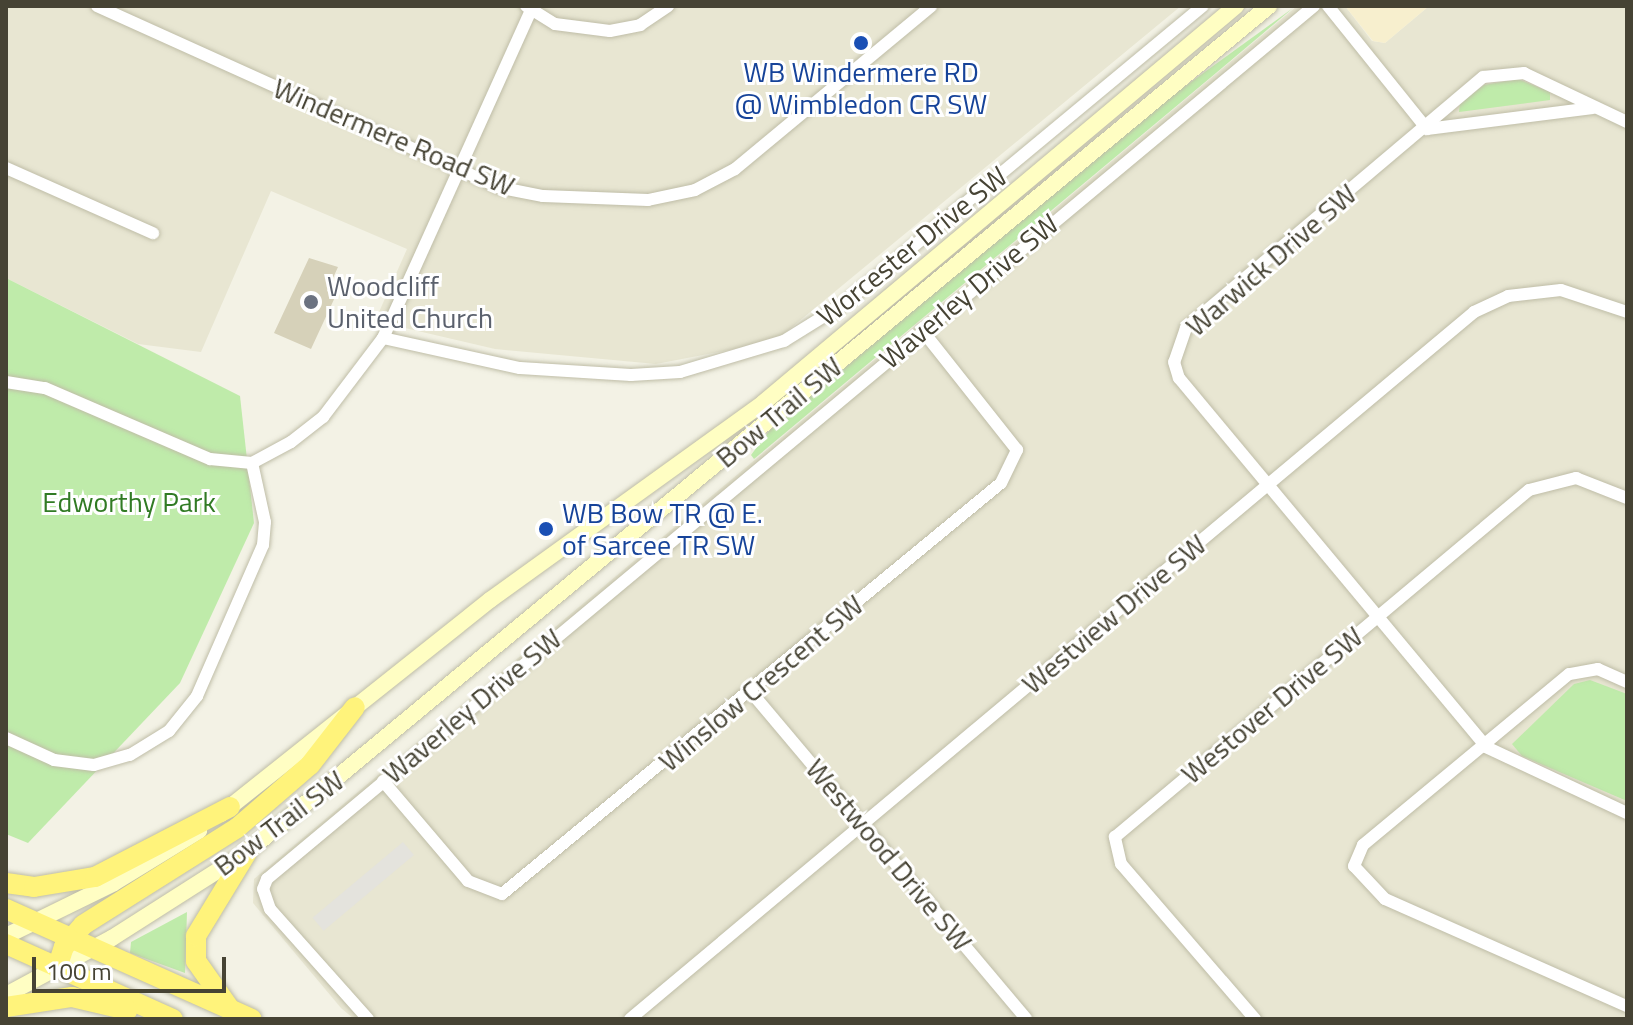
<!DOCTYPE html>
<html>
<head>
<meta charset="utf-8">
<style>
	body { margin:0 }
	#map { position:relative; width:1633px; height:1025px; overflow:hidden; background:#f3f2e5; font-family:"Titillium Web",sans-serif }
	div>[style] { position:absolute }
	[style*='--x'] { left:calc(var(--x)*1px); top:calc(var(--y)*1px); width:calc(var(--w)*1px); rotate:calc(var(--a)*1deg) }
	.residential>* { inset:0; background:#e8e6d2 }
	.commercial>* { inset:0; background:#f7efce }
	.green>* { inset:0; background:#bfebaa }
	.parking>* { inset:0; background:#e4e3dd; transform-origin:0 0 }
	.building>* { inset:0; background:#d6d1b9 }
	.roads { filter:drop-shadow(0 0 2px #bfbda7) drop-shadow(0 0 2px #bfbda7) }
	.minor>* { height:12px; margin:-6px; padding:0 6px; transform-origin:6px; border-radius:6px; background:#fff }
	.secondary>* { height:16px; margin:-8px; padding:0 8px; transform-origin:8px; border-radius:8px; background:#fffec3 }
	.trunk>* { height:20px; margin:-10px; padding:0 10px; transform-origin:10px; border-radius:10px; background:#fff37b }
	.dots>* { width:22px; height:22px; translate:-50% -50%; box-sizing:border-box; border:4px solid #fff; border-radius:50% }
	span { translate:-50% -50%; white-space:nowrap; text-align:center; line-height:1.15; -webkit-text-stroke:6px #fff; paint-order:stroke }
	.transit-label { font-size:28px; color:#164399 }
	.left { translate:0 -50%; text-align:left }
	.street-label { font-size:28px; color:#464334 }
	.worship-label { font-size:28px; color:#5b616d }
	.park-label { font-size:28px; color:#317b24 }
	.frame { position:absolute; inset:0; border:8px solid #464334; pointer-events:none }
	.scale { position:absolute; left:32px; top:957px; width:194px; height:36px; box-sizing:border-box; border:4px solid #464334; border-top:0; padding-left:10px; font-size:24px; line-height:28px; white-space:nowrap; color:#464334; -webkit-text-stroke:6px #fff; paint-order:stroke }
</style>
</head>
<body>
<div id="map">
	<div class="residential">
		<div style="clip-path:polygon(6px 6px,1181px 6px,775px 341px,656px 364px,495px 349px,375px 321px,407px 249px,271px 191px,201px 352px,138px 344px,6px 278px)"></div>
		<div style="clip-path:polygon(1297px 6px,1345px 6px,1372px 41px,1385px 43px,1429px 6px,1627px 6px,1627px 1019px,354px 1019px,341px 1008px,253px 903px,254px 879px)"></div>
	</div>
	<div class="commercial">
		<div style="clip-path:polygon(1345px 6px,1429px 6px,1385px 43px,1373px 41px)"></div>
	</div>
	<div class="green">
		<div style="clip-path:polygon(1293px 8px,1216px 73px,754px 459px,751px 455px,769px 431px,1155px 108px)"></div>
		<div style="clip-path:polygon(1518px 79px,1550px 92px,1550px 100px,1459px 112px,1460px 103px,1484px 85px)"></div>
		<div style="clip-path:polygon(6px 278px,240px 396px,254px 523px,180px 683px,28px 843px,6px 834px)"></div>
		<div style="clip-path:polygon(1590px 680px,1627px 694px,1627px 801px,1522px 756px,1512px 744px,1574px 684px)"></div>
		<div style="clip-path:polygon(187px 912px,185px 973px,130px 953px,131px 942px)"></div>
	</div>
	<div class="parking">
		<div style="left:403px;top:842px;width:17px;height:118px;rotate:50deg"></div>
	</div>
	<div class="building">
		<div style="clip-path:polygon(309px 258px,338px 267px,327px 291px,336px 295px,311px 349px,274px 333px)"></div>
	</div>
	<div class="roads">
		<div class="minor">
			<div style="--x:97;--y:6;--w:439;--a:24.3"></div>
			<div style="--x:497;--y:187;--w:47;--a:11.1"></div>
			<div style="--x:543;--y:196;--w:105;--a:2.2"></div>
			<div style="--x:648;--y:200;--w:48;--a:-12"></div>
			<div style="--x:695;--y:190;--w:45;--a:-27.7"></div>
			<div style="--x:735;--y:169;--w:255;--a:-39.7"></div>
			<div style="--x:526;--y:6;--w:34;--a:32"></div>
			<div style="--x:555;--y:24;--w:55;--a:7.3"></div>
			<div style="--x:610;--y:31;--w:31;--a:-11"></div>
			<div style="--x:640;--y:25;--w:34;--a:-34"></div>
			<div style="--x:1328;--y:6;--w:158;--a:51.2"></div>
			<div style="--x:1627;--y:122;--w:114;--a:-154.6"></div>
			<div style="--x:1524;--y:73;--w:41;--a:174.4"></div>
			<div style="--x:1483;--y:77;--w:389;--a:139.8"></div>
			<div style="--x:1186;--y:328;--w:36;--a:109"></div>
			<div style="--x:1174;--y:362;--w:17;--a:73"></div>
			<div style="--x:1179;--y:378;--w:480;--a:50.2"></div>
			<div style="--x:1486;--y:747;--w:156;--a:25.1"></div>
			<div style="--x:1427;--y:129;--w:167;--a:-7.2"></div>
			<div style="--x:6;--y:168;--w:161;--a:23.9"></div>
			<div style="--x:383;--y:338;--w:140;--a:12.4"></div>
			<div style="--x:520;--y:368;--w:111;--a:3.6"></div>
			<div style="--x:631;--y:375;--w:49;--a:-3.5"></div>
			<div style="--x:680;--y:372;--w:109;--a:-16.6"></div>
			<div style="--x:784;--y:341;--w:72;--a:-31.9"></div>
			<div style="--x:845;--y:303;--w:465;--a:-39.7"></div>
			<div style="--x:6;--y:382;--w:39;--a:9"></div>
			<div style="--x:45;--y:388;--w:180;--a:23.3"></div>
			<div style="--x:210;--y:459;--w:42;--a:5.4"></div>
			<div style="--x:252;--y:463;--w:44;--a:-28.3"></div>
			<div style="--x:291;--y:442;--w:41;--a:-38"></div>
			<div style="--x:323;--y:417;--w:99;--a:-52.8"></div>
			<div style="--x:383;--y:338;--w:364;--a:-65.7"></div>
			<div style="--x:1627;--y:682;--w:32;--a:-156"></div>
			<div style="--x:1598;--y:669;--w:29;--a:170"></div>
			<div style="--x:1569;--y:674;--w:268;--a:140.3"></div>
			<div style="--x:1363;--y:845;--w:23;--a:113"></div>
			<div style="--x:1354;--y:866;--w:45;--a:46.8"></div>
			<div style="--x:1385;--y:899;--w:265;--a:23.9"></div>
			<div style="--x:751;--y:692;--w:427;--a:49.9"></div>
			<div style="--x:6;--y:738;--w:53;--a:24.6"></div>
			<div style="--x:54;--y:760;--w:40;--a:7.1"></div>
			<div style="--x:94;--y:765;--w:37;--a:-16"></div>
			<div style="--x:130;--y:755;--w:46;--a:-31.6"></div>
			<div style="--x:169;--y:731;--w:45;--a:-51.3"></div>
			<div style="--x:197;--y:696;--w:165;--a:-66.4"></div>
			<div style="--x:263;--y:545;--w:23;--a:-85"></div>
			<div style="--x:265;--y:522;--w:60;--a:-102.4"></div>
			<div style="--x:383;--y:781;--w:131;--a:49.6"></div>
			<div style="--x:468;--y:881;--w:36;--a:21"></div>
			<div style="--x:502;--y:894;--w:646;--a:-39.48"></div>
			<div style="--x:1001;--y:483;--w:37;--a:-64"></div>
			<div style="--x:1017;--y:450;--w:153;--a:-128.4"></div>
			<div style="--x:368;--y:1019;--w:147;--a:-131.7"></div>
			<div style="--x:270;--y:909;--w:21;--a:-109"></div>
			<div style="--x:263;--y:889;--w:11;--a:-68"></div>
			<div style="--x:267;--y:879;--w:1363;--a:-39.82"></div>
			<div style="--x:630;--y:1019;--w:1101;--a:-39.95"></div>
			<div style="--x:1474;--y:312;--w:38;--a:-25"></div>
			<div style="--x:1508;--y:296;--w:53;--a:-6.5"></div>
			<div style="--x:1561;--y:290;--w:70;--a:18.4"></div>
			<div style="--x:1255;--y:1019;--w:205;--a:-130.8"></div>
			<div style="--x:1121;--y:864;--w:28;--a:-103"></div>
			<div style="--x:1115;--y:837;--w:540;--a:-39.97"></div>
			<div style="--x:1529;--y:490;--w:49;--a:-14.3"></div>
			<div style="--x:1576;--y:478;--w:55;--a:21.4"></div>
		</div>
		<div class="secondary">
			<div style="--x:221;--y:814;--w:344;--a:-38.5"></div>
			<div style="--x:490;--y:600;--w:337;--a:-35.8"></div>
			<div style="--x:763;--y:403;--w:618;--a:-40.01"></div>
			<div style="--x:6;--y:936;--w:120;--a:-26.1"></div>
			<div style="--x:114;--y:883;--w:100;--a:-31.5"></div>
			<div style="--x:6;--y:995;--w:120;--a:-28.3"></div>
			<div style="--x:112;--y:938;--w:160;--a:-32.5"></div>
			<div style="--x:247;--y:852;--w:1327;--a:-39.62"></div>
		</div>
		<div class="trunk">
			<div style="--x:6;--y:883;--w:28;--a:8"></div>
			<div style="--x:34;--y:887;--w:62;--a:-9.3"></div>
			<div style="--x:95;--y:877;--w:152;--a:-27.4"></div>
			<div style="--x:6;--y:909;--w:269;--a:24.1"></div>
			<div style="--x:6;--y:944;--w:183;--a:24.2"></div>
			<div style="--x:57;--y:968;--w:22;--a:-72"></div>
			<div style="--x:64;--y:947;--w:29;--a:-49"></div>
			<div style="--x:83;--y:925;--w:182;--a:-32.2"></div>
			<div style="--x:237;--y:828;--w:96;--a:-40.8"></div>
			<div style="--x:310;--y:765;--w:73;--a:-52.2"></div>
			<div style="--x:6;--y:1007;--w:67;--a:-8.6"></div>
			<div style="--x:72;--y:997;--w:57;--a:13.3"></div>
			<div style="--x:230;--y:1009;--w:59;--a:-125.3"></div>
			<div style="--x:196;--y:961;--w:25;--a:-90"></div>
			<div style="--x:196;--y:936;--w:98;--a:-58.7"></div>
		</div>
	</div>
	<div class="dots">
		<div style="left:861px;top:43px;background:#1a4fb4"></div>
		<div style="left:311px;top:302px;background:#6b7280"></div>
		<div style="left:546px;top:529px;background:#1a4fb4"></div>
	</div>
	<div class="transit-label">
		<span style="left:861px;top:88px">WB Windermere RD<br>@ Wimbledon CR SW</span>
		<span class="left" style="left:562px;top:529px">WB Bow TR @ E.<br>of Sarcee TR SW</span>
	</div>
	<div class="street-label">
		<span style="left:394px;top:137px;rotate:23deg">Windermere Road SW</span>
		<span style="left:912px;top:246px;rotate:-39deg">Worcester Drive SW</span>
		<span style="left:1271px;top:260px;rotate:-41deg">Warwick Drive SW</span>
		<span style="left:969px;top:291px;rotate:-40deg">Waverley Drive SW</span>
		<span style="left:779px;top:412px;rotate:-40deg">Bow Trail SW</span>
		<span style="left:1114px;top:614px;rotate:-40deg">Westview Drive SW</span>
		<span style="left:761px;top:683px;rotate:-40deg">Winslow Crescent SW</span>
		<span style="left:1272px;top:705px;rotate:-40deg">Westover Drive SW</span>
		<span style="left:472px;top:706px;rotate:-40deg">Waverley Drive SW</span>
		<span style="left:279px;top:823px;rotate:-37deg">Bow Trail SW</span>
		<span style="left:889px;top:855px;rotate:50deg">Westwood Drive SW</span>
	</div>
	<div class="worship-label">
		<span class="left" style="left:327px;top:302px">Woodcliff<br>United Church</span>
	</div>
	<div class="park-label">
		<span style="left:129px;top:502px">Edworthy Park</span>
	</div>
	<div class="frame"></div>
	<div class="scale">100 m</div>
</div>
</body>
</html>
